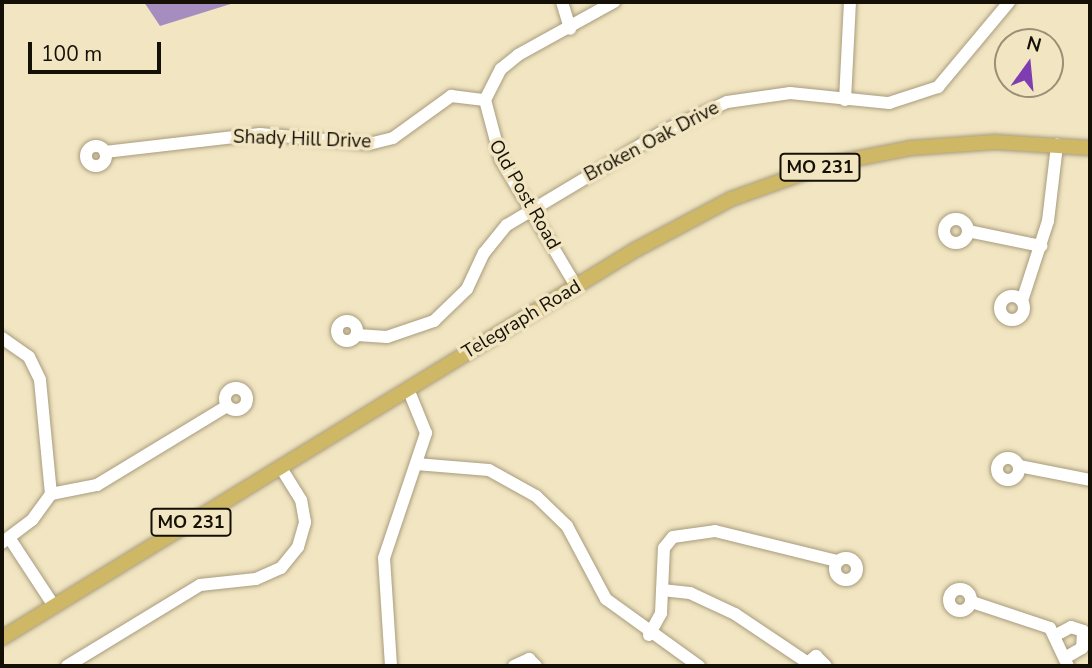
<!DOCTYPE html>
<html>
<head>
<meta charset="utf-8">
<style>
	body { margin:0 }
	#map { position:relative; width:1092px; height:668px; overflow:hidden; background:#f1e5c2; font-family:"Nunito Sans",sans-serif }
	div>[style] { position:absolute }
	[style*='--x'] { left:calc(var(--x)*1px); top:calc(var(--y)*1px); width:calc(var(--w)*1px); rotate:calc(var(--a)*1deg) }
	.water>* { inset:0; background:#a68dc0 }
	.roads { filter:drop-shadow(0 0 2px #a89c7c) drop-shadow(0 0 2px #a89c7c) }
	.minor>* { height:12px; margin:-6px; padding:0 6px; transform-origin:6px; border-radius:6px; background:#fff }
	.minor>.ring { margin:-6px; padding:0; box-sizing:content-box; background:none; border:12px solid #fff; border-radius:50% }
	.major>* { height:14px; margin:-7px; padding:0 7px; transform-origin:7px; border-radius:7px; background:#ceb866 }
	span { translate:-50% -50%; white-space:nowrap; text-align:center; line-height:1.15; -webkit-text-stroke:7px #f1e5c2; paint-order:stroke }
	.shield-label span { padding:2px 5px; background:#f1e5c2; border:2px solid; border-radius:5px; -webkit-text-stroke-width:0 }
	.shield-label { font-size:18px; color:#151005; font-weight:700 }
	.street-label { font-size:19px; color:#151005 }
	.frame { position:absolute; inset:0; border:4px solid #151005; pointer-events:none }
	.north { position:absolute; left:994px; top:28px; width:70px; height:70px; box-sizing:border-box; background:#f1e5c2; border:2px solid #999076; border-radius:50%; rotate:15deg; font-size:19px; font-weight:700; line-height:28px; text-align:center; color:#151005 }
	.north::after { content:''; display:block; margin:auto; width:24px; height:32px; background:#7f3db2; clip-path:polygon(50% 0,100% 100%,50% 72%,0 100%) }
	.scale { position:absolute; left:28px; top:42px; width:133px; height:32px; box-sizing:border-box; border:4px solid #151005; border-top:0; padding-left:9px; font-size:21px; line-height:24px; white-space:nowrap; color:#151005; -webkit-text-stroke:5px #f1e5c2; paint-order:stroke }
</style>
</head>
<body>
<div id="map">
	<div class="water">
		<div style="clip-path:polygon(144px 2px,237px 2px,160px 26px)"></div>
	</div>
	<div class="roads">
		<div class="minor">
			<div style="--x:562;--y:2;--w:28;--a:73"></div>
			<div style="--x:845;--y:100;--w:98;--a:-87.1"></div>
			<div class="ring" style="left:86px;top:146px;width:8px;height:8px"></div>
			<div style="--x:105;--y:152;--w:156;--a:-6.6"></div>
			<div style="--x:260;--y:134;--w:109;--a:5.2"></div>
			<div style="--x:369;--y:144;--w:25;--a:-14"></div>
			<div style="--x:393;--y:138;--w:72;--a:-35.9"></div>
			<div style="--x:451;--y:96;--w:34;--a:7"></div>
			<div class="ring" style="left:944px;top:219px;width:12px;height:12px"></div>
			<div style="--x:968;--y:231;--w:75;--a:11.6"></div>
			<div style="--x:576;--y:286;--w:147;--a:-120.8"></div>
			<div style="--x:501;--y:160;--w:62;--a:-104.9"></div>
			<div style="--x:485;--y:100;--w:35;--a:-63"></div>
			<div style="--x:501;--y:69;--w:22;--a:-39"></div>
			<div style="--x:518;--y:55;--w:110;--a:-28.9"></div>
			<div class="ring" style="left:1000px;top:296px;width:12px;height:12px"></div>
			<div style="--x:1022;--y:301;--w:84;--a:-72"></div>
			<div style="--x:1048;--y:221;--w:77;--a:-83.2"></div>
			<div class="ring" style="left:337px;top:321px;width:8px;height:8px"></div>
			<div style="--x:357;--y:335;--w:30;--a:4"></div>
			<div style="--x:387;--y:337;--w:50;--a:-18.8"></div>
			<div style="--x:434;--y:321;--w:46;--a:-44.1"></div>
			<div style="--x:467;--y:289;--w:40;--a:-65"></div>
			<div style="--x:484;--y:253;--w:36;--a:-51"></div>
			<div style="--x:507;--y:225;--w:183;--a:-30.9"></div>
			<div style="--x:664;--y:131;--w:69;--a:-24.7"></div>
			<div style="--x:727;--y:102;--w:64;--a:-8.1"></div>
			<div style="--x:790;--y:93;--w:100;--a:5.8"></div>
			<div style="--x:889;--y:103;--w:52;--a:-18.1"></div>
			<div style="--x:938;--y:87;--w:111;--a:-50.1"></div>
			<div style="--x:2;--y:338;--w:33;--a:35"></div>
			<div style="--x:29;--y:357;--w:25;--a:64"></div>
			<div style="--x:40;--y:380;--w:115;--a:84.5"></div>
			<div style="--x:51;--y:494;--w:32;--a:126"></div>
			<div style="--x:32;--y:520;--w:38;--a:143"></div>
			<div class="ring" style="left:225px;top:388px;width:10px;height:10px"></div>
			<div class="ring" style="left:997px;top:458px;width:10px;height:10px"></div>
			<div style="--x:416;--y:464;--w:73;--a:4.7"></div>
			<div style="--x:489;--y:470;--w:54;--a:29"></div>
			<div style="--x:536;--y:496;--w:43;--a:44.1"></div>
			<div style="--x:567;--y:526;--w:83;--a:61.9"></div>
			<div style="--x:606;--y:599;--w:115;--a:35.8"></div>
			<div style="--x:1019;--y:466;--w:72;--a:11.2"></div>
			<div style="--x:51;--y:494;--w:47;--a:-11.1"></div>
			<div style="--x:97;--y:485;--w:152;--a:-31.3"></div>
			<div style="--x:10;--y:539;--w:80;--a:56.7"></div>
			<div class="ring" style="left:835px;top:558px;width:10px;height:10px"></div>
			<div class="ring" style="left:949px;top:589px;width:10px;height:10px"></div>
			<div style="--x:662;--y:590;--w:28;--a:6"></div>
			<div style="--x:690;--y:593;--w:50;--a:25"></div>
			<div style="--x:735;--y:614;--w:84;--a:33.9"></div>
			<div style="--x:972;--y:602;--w:82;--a:18.4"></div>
			<div style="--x:1050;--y:628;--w:42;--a:64.7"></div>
			<div style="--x:649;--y:635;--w:25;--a:-61"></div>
			<div style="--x:661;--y:613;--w:65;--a:-87.4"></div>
			<div style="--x:664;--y:548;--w:14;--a:-51"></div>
			<div style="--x:673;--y:537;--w:42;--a:-8.1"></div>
			<div style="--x:715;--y:531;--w:126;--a:13.8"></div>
			<div style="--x:1056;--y:635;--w:17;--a:-28"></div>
			<div style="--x:1071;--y:627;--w:13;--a:18"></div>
			<div style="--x:1083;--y:631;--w:17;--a:93"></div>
			<div style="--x:1082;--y:648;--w:16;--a:150"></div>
			<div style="--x:67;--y:666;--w:156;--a:-31.3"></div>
			<div style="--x:200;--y:585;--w:56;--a:-6.1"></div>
			<div style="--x:256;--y:579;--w:27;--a:-24"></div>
			<div style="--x:281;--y:568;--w:27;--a:-51"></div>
			<div style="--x:298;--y:547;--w:26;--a:-74"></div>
			<div style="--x:305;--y:522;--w:22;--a:-100"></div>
			<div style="--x:301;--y:500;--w:39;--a:-122"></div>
			<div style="--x:391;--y:666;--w:108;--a:-93.7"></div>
			<div style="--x:384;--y:558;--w:132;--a:-71.4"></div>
			<div style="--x:426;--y:433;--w:48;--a:-112.2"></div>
			<div style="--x:514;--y:666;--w:17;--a:-25"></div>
			<div style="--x:529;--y:659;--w:10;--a:45"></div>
			<div style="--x:804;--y:666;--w:16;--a:-40"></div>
			<div style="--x:816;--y:656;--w:14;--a:45"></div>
		</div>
		<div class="major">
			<div style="--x:2;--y:638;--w:742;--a:-31.51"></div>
			<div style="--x:635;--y:250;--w:109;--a:-28"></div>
			<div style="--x:731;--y:199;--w:104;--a:-19.7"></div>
			<div style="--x:829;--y:164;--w:84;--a:-11"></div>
			<div style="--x:911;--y:148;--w:84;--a:-4.1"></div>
			<div style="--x:995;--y:142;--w:95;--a:3.6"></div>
		</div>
	</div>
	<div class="shield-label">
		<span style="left:820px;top:167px">MO 231</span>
		<span style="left:191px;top:522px">MO 231</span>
	</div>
	<div class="street-label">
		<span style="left:302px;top:140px;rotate:2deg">Shady Hill Drive</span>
		<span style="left:652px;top:142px;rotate:-28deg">Broken Oak Drive</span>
		<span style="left:524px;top:195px;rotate:60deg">Old Post Road</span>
		<span style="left:522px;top:320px;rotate:-31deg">Telegraph Road</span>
	</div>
	<div class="frame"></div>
	<div class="north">N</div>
	<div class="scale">100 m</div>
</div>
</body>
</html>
